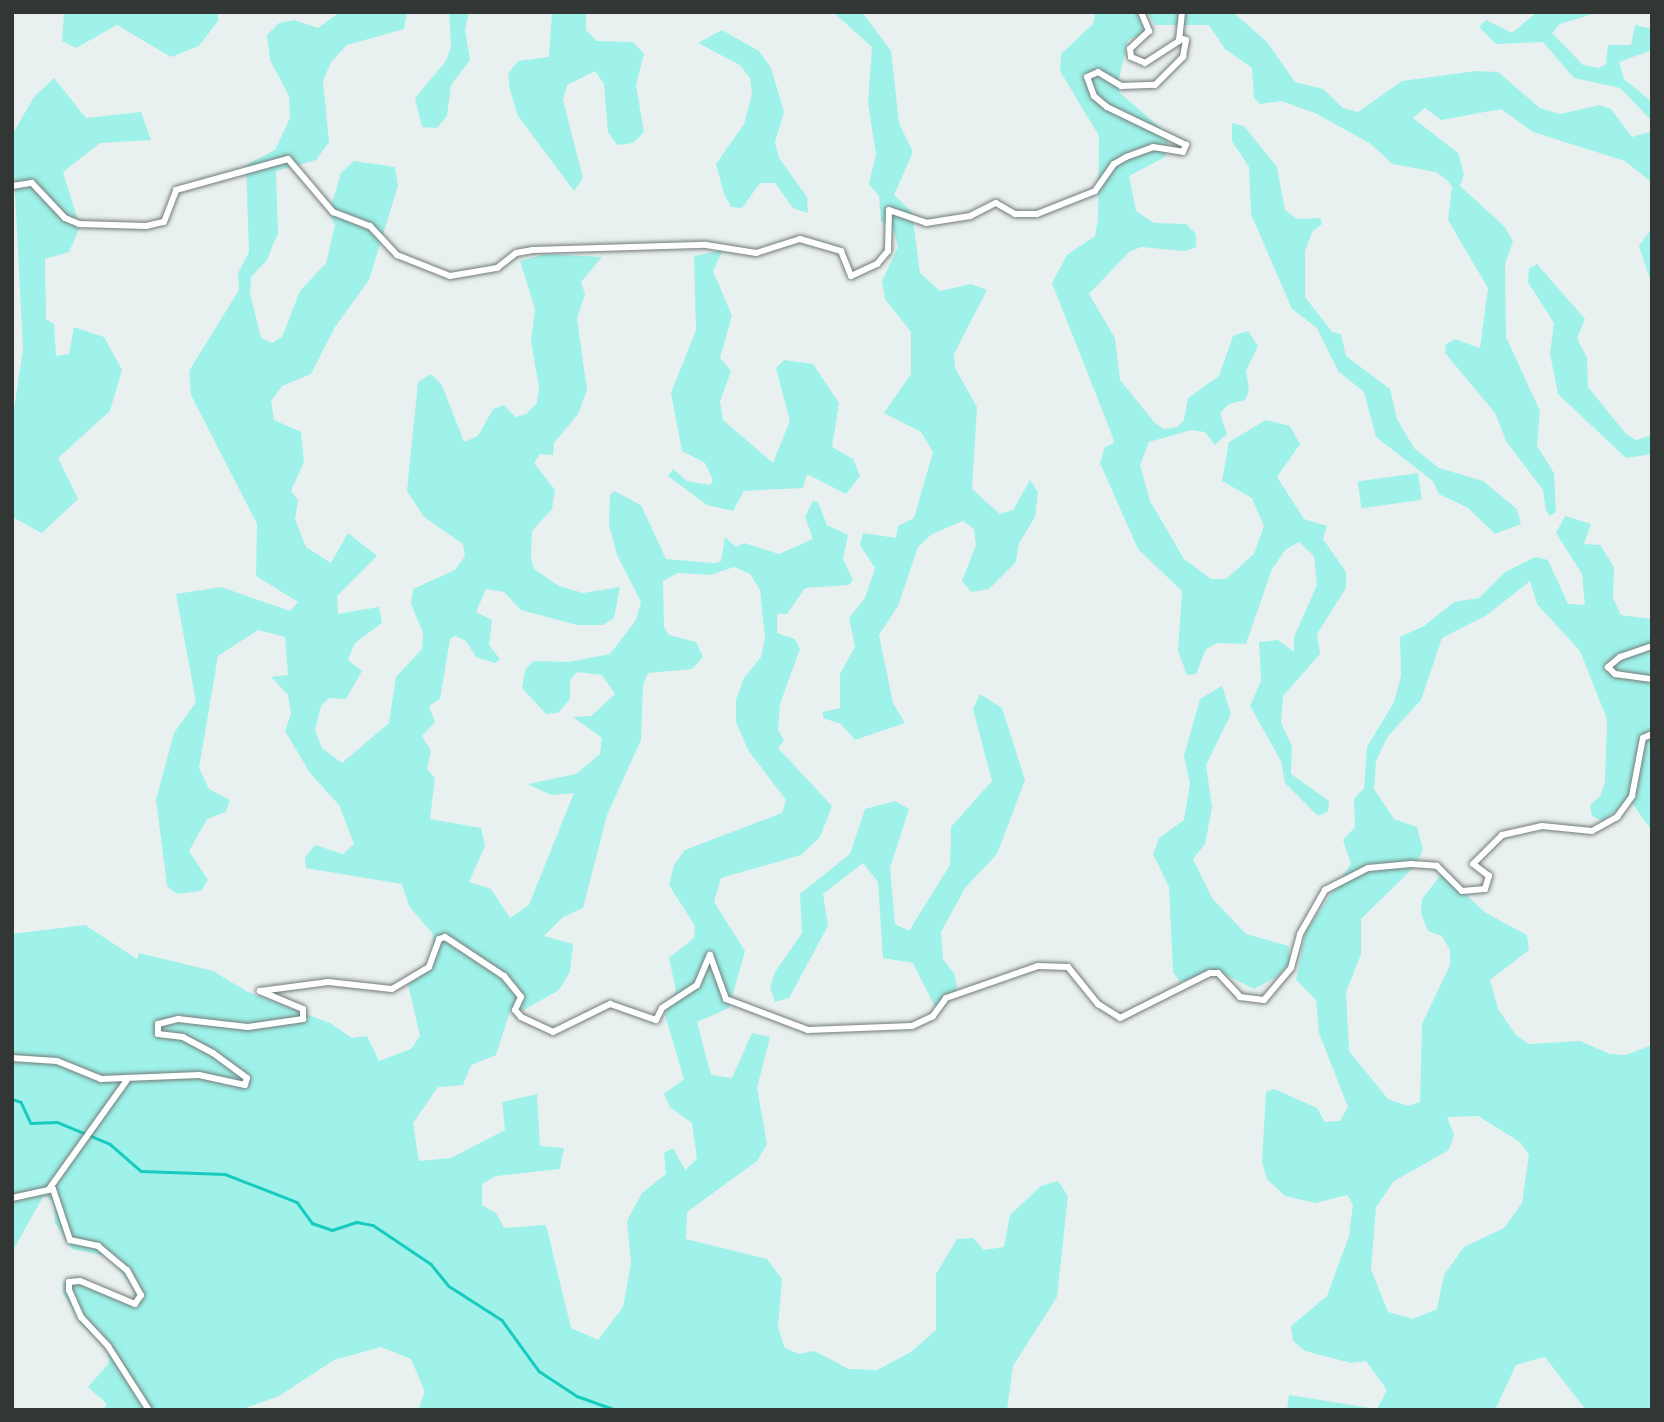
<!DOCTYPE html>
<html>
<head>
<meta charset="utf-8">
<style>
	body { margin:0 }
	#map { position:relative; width:1664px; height:1422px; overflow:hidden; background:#e9f1f0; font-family:"Open Sans",sans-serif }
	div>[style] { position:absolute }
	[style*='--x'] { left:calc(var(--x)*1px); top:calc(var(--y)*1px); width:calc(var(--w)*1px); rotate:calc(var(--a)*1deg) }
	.green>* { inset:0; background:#9ef2e9; transform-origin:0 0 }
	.stream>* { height:2.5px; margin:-1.25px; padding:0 1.25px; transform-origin:1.25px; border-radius:1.25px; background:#17cbbf }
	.roads { filter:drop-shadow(0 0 2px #737b7a) drop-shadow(0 0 2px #737b7a) }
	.street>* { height:6px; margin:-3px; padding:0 3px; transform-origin:3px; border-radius:3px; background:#fff }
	span { translate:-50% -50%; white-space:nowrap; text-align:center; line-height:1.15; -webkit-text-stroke:7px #f6fffe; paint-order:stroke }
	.frame { position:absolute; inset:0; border:14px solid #323635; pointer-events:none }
</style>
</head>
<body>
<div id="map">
	<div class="green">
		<div style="clip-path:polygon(64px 12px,218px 12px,218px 21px,199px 46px,171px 57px,117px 25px,76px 48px,62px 41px)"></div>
		<div style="clip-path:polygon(evenodd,340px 12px,407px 12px,404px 29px,347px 45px,331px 62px,323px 81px,329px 142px,316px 160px,276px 171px,278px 233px,267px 260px,251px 277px,250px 293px,261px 338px,272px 343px,282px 337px,300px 291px,326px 263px,335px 225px,329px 214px,341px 173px,354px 161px,395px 167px,398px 186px,369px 280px,335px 327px,311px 374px,282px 386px,271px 401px,274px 420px,301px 432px,304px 462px,291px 491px,298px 500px,295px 519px,306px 547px,331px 563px,348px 533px,377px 556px,337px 596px,338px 614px,379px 607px,382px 623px,355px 643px,348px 660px,362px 671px,346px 699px,329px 698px,321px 706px,315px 730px,322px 748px,342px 763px,389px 723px,396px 677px,422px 649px,423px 633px,411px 604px,413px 589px,455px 570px,465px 556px,463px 544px,424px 517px,407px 491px,418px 382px,431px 374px,442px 385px,464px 442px,478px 436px,493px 409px,504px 405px,515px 417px,526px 414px,537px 403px,539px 388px,531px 341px,535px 309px,520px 261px,546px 254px,602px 257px,581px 282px,585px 294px,577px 318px,587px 390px,578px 414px,554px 443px,553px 455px,540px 454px,534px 463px,555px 490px,552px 509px,532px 531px,531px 558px,534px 569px,559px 586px,583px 593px,620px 587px,614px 618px,603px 625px,577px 625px,521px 610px,504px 592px,486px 589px,476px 612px,492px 620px,489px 645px,500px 659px,495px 663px,476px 657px,466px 641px,455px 636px,450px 639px,440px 699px,429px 706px,435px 722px,422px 736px,431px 751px,427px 769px,435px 778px,430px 819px,481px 828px,485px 846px,469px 882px,491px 889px,510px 918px,529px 905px,574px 793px,551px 795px,528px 784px,576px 774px,600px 754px,602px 738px,573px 717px,591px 716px,615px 694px,602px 675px,577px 672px,570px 680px,570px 699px,558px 713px,546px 714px,522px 688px,525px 670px,533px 661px,569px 662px,610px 654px,636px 620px,641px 602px,617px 555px,609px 525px,610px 495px,614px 491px,641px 505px,666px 559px,715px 563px,721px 561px,725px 537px,736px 547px,744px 543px,779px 554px,813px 539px,805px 517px,813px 501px,818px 502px,827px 525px,848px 535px,843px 559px,853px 580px,849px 585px,805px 588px,787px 614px,777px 614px,777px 633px,795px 639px,800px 649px,780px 704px,778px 730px,784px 740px,778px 748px,832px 806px,820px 837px,801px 855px,721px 878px,714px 902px,745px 951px,729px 1008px,697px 1022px,711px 1075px,732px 1078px,752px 1033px,770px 1037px,757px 1088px,767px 1144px,757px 1161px,687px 1212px,686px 1239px,767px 1259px,782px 1279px,778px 1328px,785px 1348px,799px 1354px,814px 1351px,849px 1369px,877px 1370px,911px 1352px,936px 1330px,936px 1274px,957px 1239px,973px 1238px,984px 1250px,1004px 1247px,1010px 1215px,1041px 1186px,1058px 1181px,1068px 1196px,1057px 1297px,1013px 1366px,1007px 1410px,418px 1410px,425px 1392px,411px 1359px,381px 1347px,334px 1360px,279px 1396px,240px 1410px,103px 1410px,107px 1404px,88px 1387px,109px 1363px,108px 1351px,82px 1325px,63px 1293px,63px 1282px,79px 1277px,127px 1300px,135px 1298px,133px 1288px,110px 1257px,72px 1249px,55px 1223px,54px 1203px,44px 1195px,12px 1252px,12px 934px,85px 925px,137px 959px,139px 953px,213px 971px,248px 992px,330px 1023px,352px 1038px,367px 1036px,379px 1061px,411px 1049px,420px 1036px,408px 984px,432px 968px,433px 934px,409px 906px,402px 884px,306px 868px,305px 857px,315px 845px,343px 854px,354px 844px,339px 805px,310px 773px,285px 731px,291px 714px,288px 695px,271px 677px,288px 675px,285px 637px,258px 630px,218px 656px,199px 768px,209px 789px,230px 800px,226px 812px,207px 819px,189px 851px,208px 880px,201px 891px,177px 894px,167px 886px,156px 800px,174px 733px,196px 702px,176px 594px,221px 587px,290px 611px,298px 602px,256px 576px,257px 524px,191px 395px,189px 371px,239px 290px,238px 273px,249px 252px,246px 165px,275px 150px,290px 118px,289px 96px,270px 60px,267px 35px,279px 23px,294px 20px,318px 28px,340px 12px,734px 567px,750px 574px,760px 590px,765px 638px,761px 657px,744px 678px,736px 700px,736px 722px,748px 750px,786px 800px,782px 813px,685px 850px,674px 865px,669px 885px,695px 926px,694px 938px,669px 958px,676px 991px,665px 1015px,684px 1079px,664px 1094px,670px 1107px,692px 1123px,697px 1159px,685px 1170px,673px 1148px,664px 1153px,666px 1174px,642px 1193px,627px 1221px,631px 1263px,623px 1307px,598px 1340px,571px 1328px,546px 1225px,504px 1228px,496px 1213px,482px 1205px,482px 1184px,496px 1176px,560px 1169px,564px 1148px,540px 1146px,537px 1094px,502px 1102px,505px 1130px,451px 1158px,419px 1161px,413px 1123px,438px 1087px,463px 1085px,471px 1065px,496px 1055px,510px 1011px,524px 1010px,559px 990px,570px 972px,573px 944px,544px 936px,563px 917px,583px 908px,607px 815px,641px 740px,643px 685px,648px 673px,692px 669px,703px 657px,696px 642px,669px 635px,664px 627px,663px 581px,678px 573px,710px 575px,734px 567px)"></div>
		<div style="clip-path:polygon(449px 12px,469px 12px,465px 30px,470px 60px,451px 85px,447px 116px,437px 128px,422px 127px,415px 98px,446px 61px,451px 47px)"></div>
		<div style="clip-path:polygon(552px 12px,586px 12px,586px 30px,597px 41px,633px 42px,644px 54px,636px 85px,644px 132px,633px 143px,617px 145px,608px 132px,604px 84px,595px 71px,567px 85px,563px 100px,583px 178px,574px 191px,518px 116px,510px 90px,508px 74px,518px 61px,549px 57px)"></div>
		<div style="clip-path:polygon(833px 12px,862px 12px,891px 51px,899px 123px,913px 152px,894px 195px,912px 212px,920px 273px,940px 291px,971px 284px,987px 290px,954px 354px,955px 368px,977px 407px,972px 489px,1000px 514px,1013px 510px,1030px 480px,1038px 492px,1035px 517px,1019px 543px,1016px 562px,989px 589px,971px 592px,962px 581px,976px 545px,974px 529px,963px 521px,932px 534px,918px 547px,898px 606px,879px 635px,893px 703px,905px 723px,855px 740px,841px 724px,823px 718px,823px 712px,840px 708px,840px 674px,855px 647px,849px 618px,865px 598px,875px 568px,860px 545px,863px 533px,896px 538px,898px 526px,914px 518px,933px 452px,921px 432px,884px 413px,911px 374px,911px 332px,885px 299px,882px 281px,898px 247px,894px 231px,881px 221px,879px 196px,869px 184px,876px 154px,868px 103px,872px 47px)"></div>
		<div style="clip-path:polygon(1095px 12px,1136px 12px,1144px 23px,1143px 33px,1128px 40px,1118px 83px,1120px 93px,1163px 130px,1168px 143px,1165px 157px,1129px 176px,1136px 211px,1154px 223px,1186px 224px,1196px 234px,1196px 247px,1185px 251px,1141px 247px,1129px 252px,1089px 294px,1115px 338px,1120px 380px,1155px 423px,1164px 429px,1177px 427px,1184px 420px,1188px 398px,1219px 376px,1233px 336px,1248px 331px,1258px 346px,1246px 371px,1249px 390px,1245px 400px,1229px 404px,1220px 413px,1227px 434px,1215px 445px,1205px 432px,1191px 430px,1149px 442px,1140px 465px,1150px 501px,1184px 559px,1211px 579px,1226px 579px,1254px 554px,1264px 526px,1252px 498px,1222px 481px,1229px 442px,1266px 420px,1290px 426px,1300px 444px,1277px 477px,1304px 519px,1327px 526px,1323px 539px,1346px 572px,1346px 588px,1317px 634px,1320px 654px,1283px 696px,1281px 723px,1292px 746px,1291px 774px,1329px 801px,1328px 811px,1318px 816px,1285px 783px,1281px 761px,1250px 706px,1261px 681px,1259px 642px,1278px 640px,1294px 652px,1294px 637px,1317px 585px,1314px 556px,1299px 542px,1286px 549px,1272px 569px,1246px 644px,1217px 643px,1206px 649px,1196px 674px,1187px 675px,1178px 651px,1182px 591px,1138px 549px,1100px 463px,1105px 447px,1114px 443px,1112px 435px,1052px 283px,1067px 255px,1095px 236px,1098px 220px,1099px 136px,1060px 71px,1061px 54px,1093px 24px)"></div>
		<div style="clip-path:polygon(1147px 12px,1233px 12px,1267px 42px,1295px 82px,1323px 89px,1343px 108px,1358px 112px,1402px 81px,1476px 71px,1498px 72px,1540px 108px,1560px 114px,1600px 105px,1611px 109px,1632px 137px,1650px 132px,1652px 122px,1652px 193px,1650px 181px,1625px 161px,1533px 132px,1501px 109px,1441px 120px,1425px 108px,1413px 118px,1458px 153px,1464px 175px,1460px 186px,1505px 227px,1513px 242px,1505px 264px,1506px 337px,1540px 411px,1537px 446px,1554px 473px,1556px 512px,1550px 516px,1546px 511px,1543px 490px,1506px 441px,1495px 413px,1445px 353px,1446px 344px,1455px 339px,1480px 348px,1488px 288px,1448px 220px,1452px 187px,1447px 180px,1436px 172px,1392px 164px,1371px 144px,1315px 113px,1281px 101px,1260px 104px,1254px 98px,1252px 68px,1225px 49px,1209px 25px,1155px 25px)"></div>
		<div style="clip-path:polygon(1537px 12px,1599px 12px,1560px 24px,1552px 33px,1583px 65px,1599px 68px,1606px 64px,1608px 45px,1631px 45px,1635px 25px,1652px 29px,1652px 50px,1619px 62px,1624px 79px,1652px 102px,1652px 121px,1620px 88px,1574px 78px,1543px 42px,1496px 44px,1479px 27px,1486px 20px,1512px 33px)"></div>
		<div style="clip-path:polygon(722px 30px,759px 51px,771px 68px,784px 112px,775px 142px,779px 158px,807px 197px,808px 213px,793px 208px,775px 183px,760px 183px,742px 208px,731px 207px,724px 194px,716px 164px,744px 124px,752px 94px,750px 78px,740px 65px,698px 43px)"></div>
		<div style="clip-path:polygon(54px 78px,86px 118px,141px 112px,151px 140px,100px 143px,63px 172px,80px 227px,69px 252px,45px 259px,46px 319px,54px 324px,56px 356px,69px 354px,74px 327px,104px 337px,122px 370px,110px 411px,58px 458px,78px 499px,42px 533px,12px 517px,12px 422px,23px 349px,12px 135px,34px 97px)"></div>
		<div style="clip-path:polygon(1232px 123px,1244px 126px,1277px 167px,1285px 210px,1297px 219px,1320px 218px,1322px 224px,1312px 232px,1305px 251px,1305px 297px,1332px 332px,1341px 334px,1346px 356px,1390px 389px,1397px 419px,1414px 448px,1439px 468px,1483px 481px,1517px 509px,1521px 524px,1495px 534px,1468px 508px,1439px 494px,1433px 481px,1376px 437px,1364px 392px,1338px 371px,1317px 328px,1292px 309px,1251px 214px,1249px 167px,1232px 141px)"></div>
		<div style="clip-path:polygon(1652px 228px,1652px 285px,1639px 246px)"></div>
		<div style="clip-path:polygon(723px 250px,713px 271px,732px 316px,720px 358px,731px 371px,720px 401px,723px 420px,773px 463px,790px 421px,776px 368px,784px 360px,813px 364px,839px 403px,832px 447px,853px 459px,860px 476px,846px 494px,807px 474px,803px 488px,744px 491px,733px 511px,707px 505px,668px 476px,673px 469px,687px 481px,710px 485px,713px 480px,705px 463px,682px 451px,671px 393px,696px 330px,694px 256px)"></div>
		<div style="clip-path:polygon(1537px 264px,1585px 319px,1577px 338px,1587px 358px,1588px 387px,1626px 434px,1636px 440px,1652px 435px,1652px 454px,1626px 458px,1558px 394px,1550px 354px,1554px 323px,1528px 282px,1529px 269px)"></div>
		<div style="left:1418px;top:473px;width:27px;height:61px;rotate:82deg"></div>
		<div style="clip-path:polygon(evenodd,1565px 516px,1591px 524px,1584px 544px,1600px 545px,1614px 567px,1613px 598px,1621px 615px,1652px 619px,1652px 831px,1630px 800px,1603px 821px,1592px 816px,1590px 805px,1601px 795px,1605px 781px,1607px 719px,1580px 651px,1537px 604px,1530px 581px,1487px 615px,1442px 638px,1421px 700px,1388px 736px,1376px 761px,1374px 789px,1394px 819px,1417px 827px,1423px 850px,1415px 866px,1361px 919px,1361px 954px,1346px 992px,1349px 1051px,1388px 1099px,1408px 1106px,1420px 1102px,1422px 1024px,1450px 965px,1450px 950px,1442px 936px,1428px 931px,1421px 913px,1422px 899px,1442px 873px,1486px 913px,1527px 935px,1529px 950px,1490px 980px,1498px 1009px,1516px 1035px,1529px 1044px,1580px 1041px,1610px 1054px,1626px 1055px,1652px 1045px,1652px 1410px,1586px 1410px,1545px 1357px,1516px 1365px,1495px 1410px,1287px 1410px,1289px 1395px,1377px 1409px,1387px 1390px,1366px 1361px,1351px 1363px,1305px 1351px,1293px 1341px,1291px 1326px,1327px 1296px,1349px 1236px,1353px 1204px,1347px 1195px,1316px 1203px,1285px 1196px,1267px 1179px,1262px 1162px,1266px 1092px,1274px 1089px,1317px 1108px,1325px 1122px,1340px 1121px,1348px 1107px,1319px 1033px,1316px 1000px,1296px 980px,1306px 931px,1351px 864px,1343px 840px,1355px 827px,1354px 799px,1364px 788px,1367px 747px,1394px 702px,1401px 676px,1400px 637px,1424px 626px,1454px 602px,1479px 598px,1505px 572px,1535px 557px,1548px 560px,1568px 604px,1585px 605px,1582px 574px,1556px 533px,1565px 516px,1478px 1116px,1520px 1142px,1529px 1155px,1522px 1203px,1504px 1228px,1464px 1247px,1444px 1275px,1437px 1309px,1413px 1319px,1388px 1312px,1371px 1269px,1376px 1207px,1394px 1181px,1449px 1150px,1454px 1135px,1447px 1117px,1478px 1116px)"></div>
		<div style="clip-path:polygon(1222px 686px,1231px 714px,1206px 765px,1212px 807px,1205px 844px,1193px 859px,1212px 898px,1246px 934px,1289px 946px,1289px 963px,1277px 977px,1254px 989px,1218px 971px,1180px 982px,1173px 972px,1169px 887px,1153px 854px,1159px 838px,1184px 820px,1190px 784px,1184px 756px,1200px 699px)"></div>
		<div style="clip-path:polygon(980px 694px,1002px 708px,1025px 780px,997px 854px,965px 888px,941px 932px,943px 959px,955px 975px,957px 990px,935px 1007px,913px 963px,883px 958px,878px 882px,863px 863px,823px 894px,828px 926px,789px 998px,775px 1002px,770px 987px,775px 972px,802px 933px,800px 894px,850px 854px,865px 809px,895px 801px,909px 809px,890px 868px,895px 924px,909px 931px,917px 918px,950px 865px,951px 827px,992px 781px,973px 709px)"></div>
	</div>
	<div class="stream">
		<div style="--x:12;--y:1099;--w:9;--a:18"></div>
		<div style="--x:21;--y:1102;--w:23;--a:65"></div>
		<div style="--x:31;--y:1123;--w:26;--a:-2"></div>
		<div style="--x:57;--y:1122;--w:57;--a:22.5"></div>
		<div style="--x:110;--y:1144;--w:41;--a:41.1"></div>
		<div style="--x:141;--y:1171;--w:84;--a:2"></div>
		<div style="--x:225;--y:1174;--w:77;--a:21.3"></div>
		<div style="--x:297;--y:1202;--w:26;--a:54"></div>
		<div style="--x:312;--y:1223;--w:21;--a:19"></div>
		<div style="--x:332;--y:1230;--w:26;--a:-18"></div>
		<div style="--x:357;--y:1222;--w:16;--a:11"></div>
		<div style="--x:373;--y:1225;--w:70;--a:33.9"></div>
		<div style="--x:431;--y:1264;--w:28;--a:51"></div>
		<div style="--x:449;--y:1286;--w:63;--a:32.7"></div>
		<div style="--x:502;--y:1320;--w:63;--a:54"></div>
		<div style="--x:539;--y:1371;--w:45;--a:33.3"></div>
		<div style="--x:577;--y:1396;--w:41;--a:19.7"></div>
	</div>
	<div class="roads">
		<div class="street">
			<div style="--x:1141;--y:12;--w:21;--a:67"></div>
			<div style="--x:1149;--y:31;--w:26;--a:137"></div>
			<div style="--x:1130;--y:49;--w:8;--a:83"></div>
			<div style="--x:1131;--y:57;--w:15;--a:23"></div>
			<div style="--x:1145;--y:63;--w:40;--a:-32.9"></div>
			<div style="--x:1179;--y:41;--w:29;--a:-84"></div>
			<div style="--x:12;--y:186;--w:20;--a:-9"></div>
			<div style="--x:32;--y:183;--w:48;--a:46.7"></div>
			<div style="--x:65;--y:218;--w:15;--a:23"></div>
			<div style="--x:79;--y:224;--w:67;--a:1.7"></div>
			<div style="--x:146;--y:226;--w:18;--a:-13"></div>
			<div style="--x:164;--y:222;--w:34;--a:-69"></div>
			<div style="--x:176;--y:190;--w:116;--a:-15.5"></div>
			<div style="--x:288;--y:159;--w:70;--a:49.7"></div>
			<div style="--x:333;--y:212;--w:40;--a:21"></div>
			<div style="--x:370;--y:226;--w:40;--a:47"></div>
			<div style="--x:397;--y:255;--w:57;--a:21.6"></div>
			<div style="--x:450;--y:276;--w:48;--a:-9.7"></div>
			<div style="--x:497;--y:268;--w:24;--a:-38"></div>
			<div style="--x:516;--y:253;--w:17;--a:-10"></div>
			<div style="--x:533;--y:250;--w:173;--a:-1.7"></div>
			<div style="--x:706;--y:245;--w:51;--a:9.1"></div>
			<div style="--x:756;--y:253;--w:46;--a:-17.7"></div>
			<div style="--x:800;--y:239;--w:43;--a:16.3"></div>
			<div style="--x:841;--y:251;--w:27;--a:68"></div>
			<div style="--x:851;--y:276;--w:29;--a:-25"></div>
			<div style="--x:877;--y:264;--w:17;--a:-50"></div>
			<div style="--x:888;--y:251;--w:41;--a:-88.6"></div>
			<div style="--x:889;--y:210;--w:39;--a:19"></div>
			<div style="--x:926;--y:223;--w:45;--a:-9"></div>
			<div style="--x:970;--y:216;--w:29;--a:-27"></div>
			<div style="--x:996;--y:203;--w:22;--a:30"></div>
			<div style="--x:1015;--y:214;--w:22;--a:0"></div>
			<div style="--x:1037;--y:214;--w:62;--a:-21.6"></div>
			<div style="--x:1095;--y:191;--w:33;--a:-55"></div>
			<div style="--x:1114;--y:164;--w:14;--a:-30"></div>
			<div style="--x:1126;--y:157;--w:29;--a:-20"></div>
			<div style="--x:1153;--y:147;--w:30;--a:9"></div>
			<div style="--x:1183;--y:152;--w:8;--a:-67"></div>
			<div style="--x:1186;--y:145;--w:88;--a:-154.3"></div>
			<div style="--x:1107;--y:107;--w:17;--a:-140"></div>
			<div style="--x:1094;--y:96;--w:20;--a:-110"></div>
			<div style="--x:1087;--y:77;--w:12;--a:-24"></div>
			<div style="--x:1098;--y:72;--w:27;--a:31"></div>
			<div style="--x:1121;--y:86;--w:34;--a:-2"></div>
			<div style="--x:1155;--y:85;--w:40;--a:-45"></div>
			<div style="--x:1183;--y:57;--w:17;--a:-80"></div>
			<div style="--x:1186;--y:40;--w:7;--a:-164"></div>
			<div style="--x:1652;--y:646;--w:34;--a:161"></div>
			<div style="--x:1620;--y:657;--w:16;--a:140"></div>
			<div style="--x:1608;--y:667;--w:10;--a:45"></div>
			<div style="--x:1615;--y:674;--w:37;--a:8"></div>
			<div style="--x:12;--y:1058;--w:45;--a:3.8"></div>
			<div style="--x:57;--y:1061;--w:48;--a:22.2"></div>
			<div style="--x:101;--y:1079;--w:98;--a:-2.3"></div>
			<div style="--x:199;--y:1075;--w:47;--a:12.3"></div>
			<div style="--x:245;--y:1085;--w:7;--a:-74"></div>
			<div style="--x:247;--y:1078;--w:42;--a:-143.7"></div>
			<div style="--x:213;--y:1053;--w:34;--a:-152"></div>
			<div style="--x:183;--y:1037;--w:25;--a:-173"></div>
			<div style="--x:158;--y:1034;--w:10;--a:-90"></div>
			<div style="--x:158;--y:1024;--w:21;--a:-14"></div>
			<div style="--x:178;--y:1019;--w:70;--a:6.5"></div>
			<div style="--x:248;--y:1027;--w:56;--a:-8.3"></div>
			<div style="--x:303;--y:1019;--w:10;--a:-90"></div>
			<div style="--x:303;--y:1009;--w:47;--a:-157.3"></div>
			<div style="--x:260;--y:991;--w:69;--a:-7.5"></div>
			<div style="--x:328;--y:982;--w:64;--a:6.2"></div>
			<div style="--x:392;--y:989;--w:43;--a:-30.7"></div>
			<div style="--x:429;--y:967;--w:30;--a:-70"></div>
			<div style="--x:439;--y:939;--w:6;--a:-18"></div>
			<div style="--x:445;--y:937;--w:71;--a:33.5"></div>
			<div style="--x:504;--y:976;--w:27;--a:51"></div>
			<div style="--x:521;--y:997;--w:14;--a:115"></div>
			<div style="--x:515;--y:1010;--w:9;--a:49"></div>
			<div style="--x:521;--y:1017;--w:35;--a:25"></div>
			<div style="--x:553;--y:1032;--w:64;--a:-26.2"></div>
			<div style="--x:610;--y:1004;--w:49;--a:19.2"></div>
			<div style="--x:656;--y:1020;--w:13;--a:-63"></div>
			<div style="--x:662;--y:1008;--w:42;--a:-33.3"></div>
			<div style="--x:697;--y:985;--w:33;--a:-67"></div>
			<div style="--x:710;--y:955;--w:47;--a:70"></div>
			<div style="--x:726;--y:999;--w:88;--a:20.7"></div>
			<div style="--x:808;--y:1030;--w:104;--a:-2.2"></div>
			<div style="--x:912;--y:1026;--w:23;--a:-25"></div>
			<div style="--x:933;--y:1016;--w:22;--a:-54"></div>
			<div style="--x:946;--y:998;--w:97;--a:-19.2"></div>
			<div style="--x:1038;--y:966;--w:30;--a:2"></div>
			<div style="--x:1068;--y:967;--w:48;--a:51"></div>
			<div style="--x:1098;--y:1004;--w:26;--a:32"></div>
			<div style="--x:1120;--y:1018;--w:101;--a:-26.6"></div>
			<div style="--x:1210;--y:973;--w:8;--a:0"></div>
			<div style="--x:1218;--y:973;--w:33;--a:47"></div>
			<div style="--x:1240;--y:997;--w:24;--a:7"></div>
			<div style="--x:1264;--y:1000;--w:42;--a:-49.8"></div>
			<div style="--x:1291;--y:968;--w:35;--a:-75"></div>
			<div style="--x:1300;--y:934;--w:51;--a:-60.4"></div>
			<div style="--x:1325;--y:890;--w:48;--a:-27.1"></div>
			<div style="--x:1368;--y:868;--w:43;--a:-5.3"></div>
			<div style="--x:1411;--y:864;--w:26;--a:4"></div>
			<div style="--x:1437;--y:866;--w:35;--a:45"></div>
			<div style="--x:1462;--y:891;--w:23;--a:-5"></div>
			<div style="--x:1485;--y:889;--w:14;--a:-73"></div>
			<div style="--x:1489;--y:876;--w:20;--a:-143"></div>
			<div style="--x:1473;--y:864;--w:41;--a:-45"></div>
			<div style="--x:1502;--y:835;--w:41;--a:-12.7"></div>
			<div style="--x:1542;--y:826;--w:50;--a:5.7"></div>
			<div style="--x:1592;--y:831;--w:29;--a:-29"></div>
			<div style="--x:1617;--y:817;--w:26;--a:-54"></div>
			<div style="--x:1632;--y:796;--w:59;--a:-79.3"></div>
			<div style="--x:1643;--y:738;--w:10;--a:-24"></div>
			<div style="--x:49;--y:1189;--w:134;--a:-54.4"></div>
			<div style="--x:12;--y:1198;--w:42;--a:-12.4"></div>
			<div style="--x:53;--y:1189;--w:54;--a:71.6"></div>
			<div style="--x:70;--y:1240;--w:29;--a:12"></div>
			<div style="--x:98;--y:1246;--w:38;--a:40"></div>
			<div style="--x:127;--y:1270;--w:29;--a:61"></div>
			<div style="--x:141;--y:1295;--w:11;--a:124"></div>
			<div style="--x:135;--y:1304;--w:60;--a:-157.3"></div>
			<div style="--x:80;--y:1281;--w:11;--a:175"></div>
			<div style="--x:69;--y:1282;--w:8;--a:90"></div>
			<div style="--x:69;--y:1290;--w:30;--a:66"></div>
			<div style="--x:81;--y:1317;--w:40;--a:47"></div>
			<div style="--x:108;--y:1346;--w:76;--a:57.4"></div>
		</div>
	</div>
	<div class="frame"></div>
</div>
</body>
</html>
